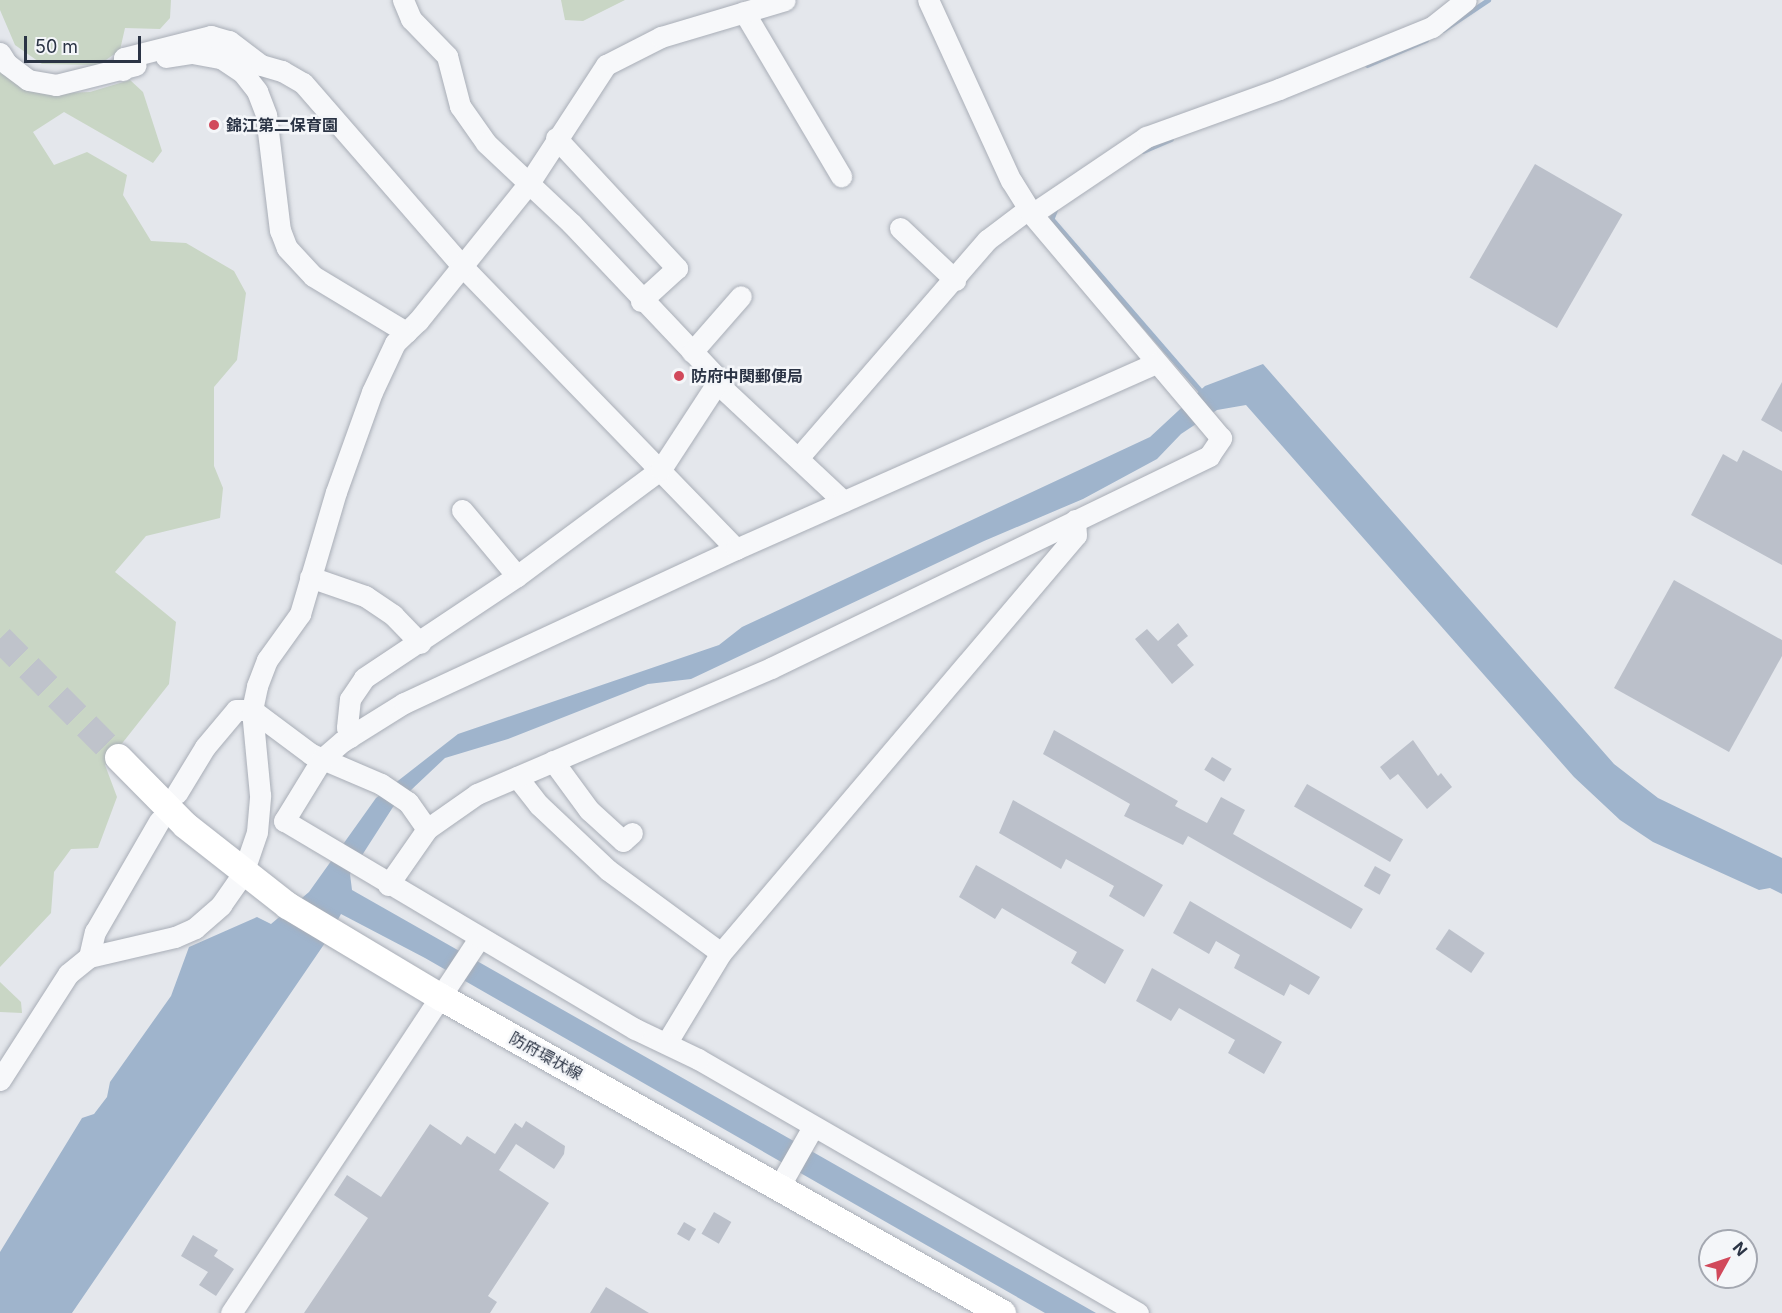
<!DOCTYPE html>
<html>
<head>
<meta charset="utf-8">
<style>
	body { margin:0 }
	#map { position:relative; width:1782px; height:1313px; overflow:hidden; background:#e4e7ec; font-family:Inter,"Noto Sans JP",sans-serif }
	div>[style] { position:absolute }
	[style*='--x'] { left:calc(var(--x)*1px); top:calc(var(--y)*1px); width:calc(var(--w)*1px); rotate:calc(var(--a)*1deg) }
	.green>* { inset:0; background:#c9d6c5 }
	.water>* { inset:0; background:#9fb4cc }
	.stream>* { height:4.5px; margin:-2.25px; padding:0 2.25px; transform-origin:2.25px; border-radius:2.25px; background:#9fb4cc }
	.building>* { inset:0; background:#bbc0ca; transform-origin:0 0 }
	.major-tunnel>* { height:27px; margin-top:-13.5px; transform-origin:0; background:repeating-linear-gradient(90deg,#bfc3cb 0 27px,transparent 0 41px) }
	.roads { filter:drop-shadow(0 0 2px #a9aeb7) drop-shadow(0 0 2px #a9aeb7) }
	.minor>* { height:21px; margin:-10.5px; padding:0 10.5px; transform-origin:10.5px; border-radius:10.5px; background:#f7f8fa }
	.major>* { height:27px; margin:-13.5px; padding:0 13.5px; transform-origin:13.5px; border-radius:13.5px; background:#fff }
	.dots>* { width:16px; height:16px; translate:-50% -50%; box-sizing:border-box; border:3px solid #f4f6f9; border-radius:50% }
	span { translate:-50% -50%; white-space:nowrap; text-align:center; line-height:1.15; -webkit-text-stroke:5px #f4f6f9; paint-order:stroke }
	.poi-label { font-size:16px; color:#2b3445; font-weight:700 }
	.left { translate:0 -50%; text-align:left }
	.street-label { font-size:16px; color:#2b3445 }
	.north { position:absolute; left:1698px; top:1229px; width:60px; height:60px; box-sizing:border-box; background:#f4f6f9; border:2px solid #a4a8b1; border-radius:50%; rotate:50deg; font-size:16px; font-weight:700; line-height:24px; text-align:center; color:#2b3445 }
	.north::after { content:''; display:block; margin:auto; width:21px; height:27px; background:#d1495b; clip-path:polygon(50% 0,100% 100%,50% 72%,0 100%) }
	.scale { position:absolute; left:24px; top:36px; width:117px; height:27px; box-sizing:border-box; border:3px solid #2b3445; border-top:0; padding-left:8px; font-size:18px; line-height:21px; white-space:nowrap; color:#2b3445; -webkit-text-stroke:4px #f4f6f9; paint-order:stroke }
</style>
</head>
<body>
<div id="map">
	<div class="green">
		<div style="clip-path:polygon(0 0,171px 0,170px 18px,160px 29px,125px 28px,120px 50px,99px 65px,42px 64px,15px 45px,0 10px)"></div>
		<div style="clip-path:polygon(561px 0,625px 0,583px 21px,565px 20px)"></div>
		<div style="clip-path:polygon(0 68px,63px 93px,90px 92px,130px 80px,143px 92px,162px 151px,153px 163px,64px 112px,33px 132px,54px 165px,87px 152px,127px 175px,123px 195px,151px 241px,186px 243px,234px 271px,246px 293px,237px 360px,214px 387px,214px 466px,223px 488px,220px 518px,146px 536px,115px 572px,176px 622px,169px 684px,105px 765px,117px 797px,98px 848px,71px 849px,54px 872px,51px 913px,0 967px)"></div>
		<div style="clip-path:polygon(0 982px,21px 1002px,22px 1013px,0 1012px)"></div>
	</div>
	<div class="water">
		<div style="clip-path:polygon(1263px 364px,1614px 764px,1658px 798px,1782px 858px,1782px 894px,1770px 888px,1759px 890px,1653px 842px,1620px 820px,1574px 777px,1246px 405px,1217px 410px,1181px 434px,1157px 459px,1083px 499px,984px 541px,691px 679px,648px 684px,508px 739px,445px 758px,393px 807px,350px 874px,352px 890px,1096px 1313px,1045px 1313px,425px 958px,341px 914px,327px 940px,72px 1313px,0 1313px,0 1252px,82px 1118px,94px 1114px,107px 1097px,110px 1082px,171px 996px,189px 947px,257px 917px,271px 924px,309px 892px,376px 798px,458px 734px,719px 645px,742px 627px,1150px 437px,1205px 386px)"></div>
	</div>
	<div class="stream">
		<div style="--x:1443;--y:30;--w:54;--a:-33.7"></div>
		<div style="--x:1367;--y:65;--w:64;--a:-23"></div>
		<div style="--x:1143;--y:151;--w:30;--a:-23"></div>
		<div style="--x:1056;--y:209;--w:11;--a:112"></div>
		<div style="--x:1052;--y:219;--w:226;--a:49.1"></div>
	</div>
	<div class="building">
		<div style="left:1535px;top:164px;width:101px;height:131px;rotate:30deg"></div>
		<div style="clip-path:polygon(1782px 382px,1782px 432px,1761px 420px)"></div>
		<div style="clip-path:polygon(1743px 450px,1782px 471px,1782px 565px,1691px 515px,1723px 454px,1737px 462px)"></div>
		<div style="clip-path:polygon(1674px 580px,1782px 640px,1782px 656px,1729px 752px,1614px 688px)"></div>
		<div style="clip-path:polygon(1178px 623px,1188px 636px,1177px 645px,1194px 665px,1172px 684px,1135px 639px,1147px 629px,1158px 641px)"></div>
		<div style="clip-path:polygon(1054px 730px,1178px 801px,1175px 806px,1207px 823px,1221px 797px,1245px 810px,1233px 834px,1363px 909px,1351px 929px,1188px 836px,1183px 845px,1124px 816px,1130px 804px,1043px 754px)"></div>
		<div style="clip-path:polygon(1413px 740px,1438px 776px,1441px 773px,1452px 787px,1427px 809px,1398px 774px,1390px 780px,1380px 767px)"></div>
		<div style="left:1212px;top:757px;width:23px;height:15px;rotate:31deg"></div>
		<div style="left:1307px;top:784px;width:111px;height:26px;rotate:30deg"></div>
		<div style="clip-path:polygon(1013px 800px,1163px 885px,1144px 917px,1109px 896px,1114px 886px,1066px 859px,1061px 869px,999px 833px)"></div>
		<div style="clip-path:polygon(976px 865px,1124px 950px,1105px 984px,1071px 963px,1077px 952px,1002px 908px,995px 919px,959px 897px)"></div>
		<div style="left:1375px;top:866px;width:18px;height:23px;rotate:29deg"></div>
		<div style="clip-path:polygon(1190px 901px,1320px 977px,1309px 995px,1290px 984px,1284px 996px,1234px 968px,1240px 955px,1216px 941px,1209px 954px,1173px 933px)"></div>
		<div style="left:1449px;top:929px;width:43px;height:24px;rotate:34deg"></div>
		<div style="clip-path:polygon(1152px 968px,1282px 1042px,1264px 1074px,1228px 1053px,1235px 1040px,1179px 1008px,1171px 1021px,1136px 1001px)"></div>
		<div style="clip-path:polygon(526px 1121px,565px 1146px,564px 1154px,554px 1169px,516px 1144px,499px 1170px,549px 1203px,488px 1296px,497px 1302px,490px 1313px,304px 1313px,368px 1218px,334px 1195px,347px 1175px,381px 1197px,430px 1124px,461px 1145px,467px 1136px,495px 1154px,515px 1123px,522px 1128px)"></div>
		<div style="left:714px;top:1212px;width:20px;height:25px;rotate:30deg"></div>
		<div style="left:684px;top:1222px;width:14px;height:14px;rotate:30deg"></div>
		<div style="clip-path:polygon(193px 1235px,218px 1250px,214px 1256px,234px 1269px,216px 1296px,199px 1285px,208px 1272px,181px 1256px)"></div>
		<div style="clip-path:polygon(606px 1287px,649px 1313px,590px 1313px)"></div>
	</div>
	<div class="major-tunnel">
		<div style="--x:0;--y:638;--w:168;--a:45.2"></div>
	</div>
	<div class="roads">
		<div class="minor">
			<div style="--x:403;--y:0;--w:21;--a:67"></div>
			<div style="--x:411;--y:19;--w:52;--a:45.8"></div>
			<div style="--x:447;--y:56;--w:52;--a:75.4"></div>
			<div style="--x:460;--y:106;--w:45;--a:54.9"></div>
			<div style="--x:486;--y:143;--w:117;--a:43.3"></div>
			<div style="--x:571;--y:223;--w:208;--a:46.6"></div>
			<div style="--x:714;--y:374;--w:9;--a:72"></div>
			<div style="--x:717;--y:383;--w:173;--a:43.1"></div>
			<div style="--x:744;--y:12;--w:191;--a:59.4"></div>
			<div style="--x:0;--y:53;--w:13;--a:58"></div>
			<div style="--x:7;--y:64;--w:26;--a:37"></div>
			<div style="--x:28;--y:80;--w:28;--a:10"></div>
			<div style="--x:56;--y:85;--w:82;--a:-14"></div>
			<div style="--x:166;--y:57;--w:26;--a:-9"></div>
			<div style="--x:192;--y:53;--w:29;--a:10"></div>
			<div style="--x:221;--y:58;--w:27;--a:34"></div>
			<div style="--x:243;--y:73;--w:23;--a:52"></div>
			<div style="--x:257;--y:91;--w:26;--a:69"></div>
			<div style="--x:266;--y:115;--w:116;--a:83.1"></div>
			<div style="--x:280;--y:230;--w:19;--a:69"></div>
			<div style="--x:287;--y:248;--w:38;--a:47"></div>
			<div style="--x:313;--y:276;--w:109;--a:31.1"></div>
			<div style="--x:123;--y:70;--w:12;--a:-85"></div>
			<div style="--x:124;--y:58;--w:90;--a:-14.2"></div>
			<div style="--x:211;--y:36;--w:19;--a:16"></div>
			<div style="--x:229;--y:41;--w:40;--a:37"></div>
			<div style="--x:261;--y:65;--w:22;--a:16"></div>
			<div style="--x:282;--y:71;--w:24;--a:30"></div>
			<div style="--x:303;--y:83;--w:242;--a:49"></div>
			<div style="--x:462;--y:266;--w:394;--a:45.9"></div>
			<div style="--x:556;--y:138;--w:178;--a:47.1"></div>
			<div style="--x:677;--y:268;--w:49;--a:137.5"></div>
			<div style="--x:900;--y:228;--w:76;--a:43.4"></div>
			<div style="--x:692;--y:352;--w:74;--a:-48.8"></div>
			<div style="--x:799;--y:457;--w:287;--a:-49.1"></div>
			<div style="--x:987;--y:240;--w:46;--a:-37.1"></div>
			<div style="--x:1024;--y:212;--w:8;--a:14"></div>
			<div style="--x:1032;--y:214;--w:138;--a:-34"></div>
			<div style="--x:1146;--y:137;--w:141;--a:-19.8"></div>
			<div style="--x:1279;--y:89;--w:165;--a:-22.1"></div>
			<div style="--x:1432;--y:27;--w:43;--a:-38.5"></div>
			<div style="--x:462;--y:510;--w:86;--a:50.2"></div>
			<div style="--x:310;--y:577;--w:58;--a:19.1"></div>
			<div style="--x:365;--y:596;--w:34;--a:34"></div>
			<div style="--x:393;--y:615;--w:39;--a:46"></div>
			<div style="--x:350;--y:737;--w:10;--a:-107"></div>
			<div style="--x:347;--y:727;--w:28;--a:-84"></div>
			<div style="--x:350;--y:699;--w:25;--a:-56"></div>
			<div style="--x:364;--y:678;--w:184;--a:-33.7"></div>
			<div style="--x:517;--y:576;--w:179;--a:-36.6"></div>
			<div style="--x:661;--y:469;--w:103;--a:-56.9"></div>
			<div style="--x:553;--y:761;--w:61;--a:53.7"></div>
			<div style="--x:589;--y:810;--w:46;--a:42.4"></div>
			<div style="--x:623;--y:841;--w:12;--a:-42"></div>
			<div style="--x:517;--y:777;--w:36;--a:52"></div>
			<div style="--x:539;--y:805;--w:95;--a:43.3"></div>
			<div style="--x:608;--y:870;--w:140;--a:36.3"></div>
			<div style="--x:177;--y:793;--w:54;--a:-58.7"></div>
			<div style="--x:205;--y:747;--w:48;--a:-50"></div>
			<div style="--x:236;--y:710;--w:16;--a:0"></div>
			<div style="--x:252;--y:710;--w:74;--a:36.7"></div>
			<div style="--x:311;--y:754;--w:76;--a:23.2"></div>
			<div style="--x:381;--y:784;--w:32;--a:34"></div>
			<div style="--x:408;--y:802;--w:33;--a:55"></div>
			<div style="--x:388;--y:885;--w:68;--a:-55.1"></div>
			<div style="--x:427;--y:829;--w:61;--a:-35"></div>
			<div style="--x:477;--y:794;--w:320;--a:-23.2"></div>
			<div style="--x:771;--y:668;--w:487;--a:-25.8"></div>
			<div style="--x:1209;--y:456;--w:22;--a:-56"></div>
			<div style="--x:1221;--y:438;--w:293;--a:-130.2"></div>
			<div style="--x:1032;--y:214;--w:39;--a:-122"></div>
			<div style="--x:1011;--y:181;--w:199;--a:-114.6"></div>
			<div style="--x:89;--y:957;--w:26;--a:-77"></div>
			<div style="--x:95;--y:932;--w:128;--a:-60"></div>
			<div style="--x:667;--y:1042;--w:104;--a:-58.8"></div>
			<div style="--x:721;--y:953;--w:548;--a:-49.66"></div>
			<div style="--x:1076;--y:535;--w:15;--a:-94"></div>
			<div style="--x:0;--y:1080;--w:126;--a:-57.3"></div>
			<div style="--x:68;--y:974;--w:27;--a:-39"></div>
			<div style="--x:89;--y:957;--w:88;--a:-13.1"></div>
			<div style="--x:175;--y:937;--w:22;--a:-24"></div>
			<div style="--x:195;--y:928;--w:35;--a:-41"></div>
			<div style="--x:221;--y:905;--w:39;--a:-55"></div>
			<div style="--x:243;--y:873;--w:43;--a:-71.1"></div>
			<div style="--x:257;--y:832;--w:37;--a:-85"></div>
			<div style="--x:260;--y:795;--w:85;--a:-95.4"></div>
			<div style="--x:252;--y:710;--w:25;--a:-78"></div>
			<div style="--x:257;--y:686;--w:28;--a:-69"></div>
			<div style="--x:267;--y:660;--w:57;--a:-54.3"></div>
			<div style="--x:300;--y:614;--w:127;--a:-73.6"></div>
			<div style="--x:336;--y:492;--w:106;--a:-70.2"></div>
			<div style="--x:372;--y:392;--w:54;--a:-64.9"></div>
			<div style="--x:395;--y:343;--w:32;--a:-44"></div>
			<div style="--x:418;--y:321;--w:177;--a:-51.2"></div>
			<div style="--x:529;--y:183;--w:141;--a:-56.9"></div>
			<div style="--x:606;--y:65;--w:62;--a:-27"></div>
			<div style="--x:661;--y:37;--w:129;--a:-16.6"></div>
			<div style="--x:779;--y:1187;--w:69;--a:-60.5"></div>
			<div style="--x:231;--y:1313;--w:450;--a:-56.5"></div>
			<div style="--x:1138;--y:1313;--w:508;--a:-150"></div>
			<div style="--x:698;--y:1059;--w:70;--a:-154.5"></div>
			<div style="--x:635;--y:1029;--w:408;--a:-149.3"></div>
			<div style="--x:284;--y:821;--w:73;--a:-58.5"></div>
			<div style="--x:322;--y:759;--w:28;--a:-41"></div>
			<div style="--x:343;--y:741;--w:72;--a:-31.9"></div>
			<div style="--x:404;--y:703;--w:366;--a:-24.9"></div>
			<div style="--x:736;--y:549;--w:459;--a:-23.9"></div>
		</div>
		<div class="major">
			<div style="--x:118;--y:757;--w:95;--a:45.4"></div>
			<div style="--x:185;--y:825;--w:130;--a:38.1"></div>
			<div style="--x:287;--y:905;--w:179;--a:30.9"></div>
			<div style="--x:441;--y:997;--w:644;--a:29.39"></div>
		</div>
	</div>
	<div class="dots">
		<div style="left:214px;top:125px;background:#d1495b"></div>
		<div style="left:679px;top:376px;background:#d1495b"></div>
	</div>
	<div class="poi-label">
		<span class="left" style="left:226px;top:125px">錦江第二保育園</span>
		<span class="left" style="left:691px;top:376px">防府中関郵便局</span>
	</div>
	<div class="street-label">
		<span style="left:546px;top:1056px;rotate:29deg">防府環状線</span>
	</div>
	<div class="north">N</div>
	<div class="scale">50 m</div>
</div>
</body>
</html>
